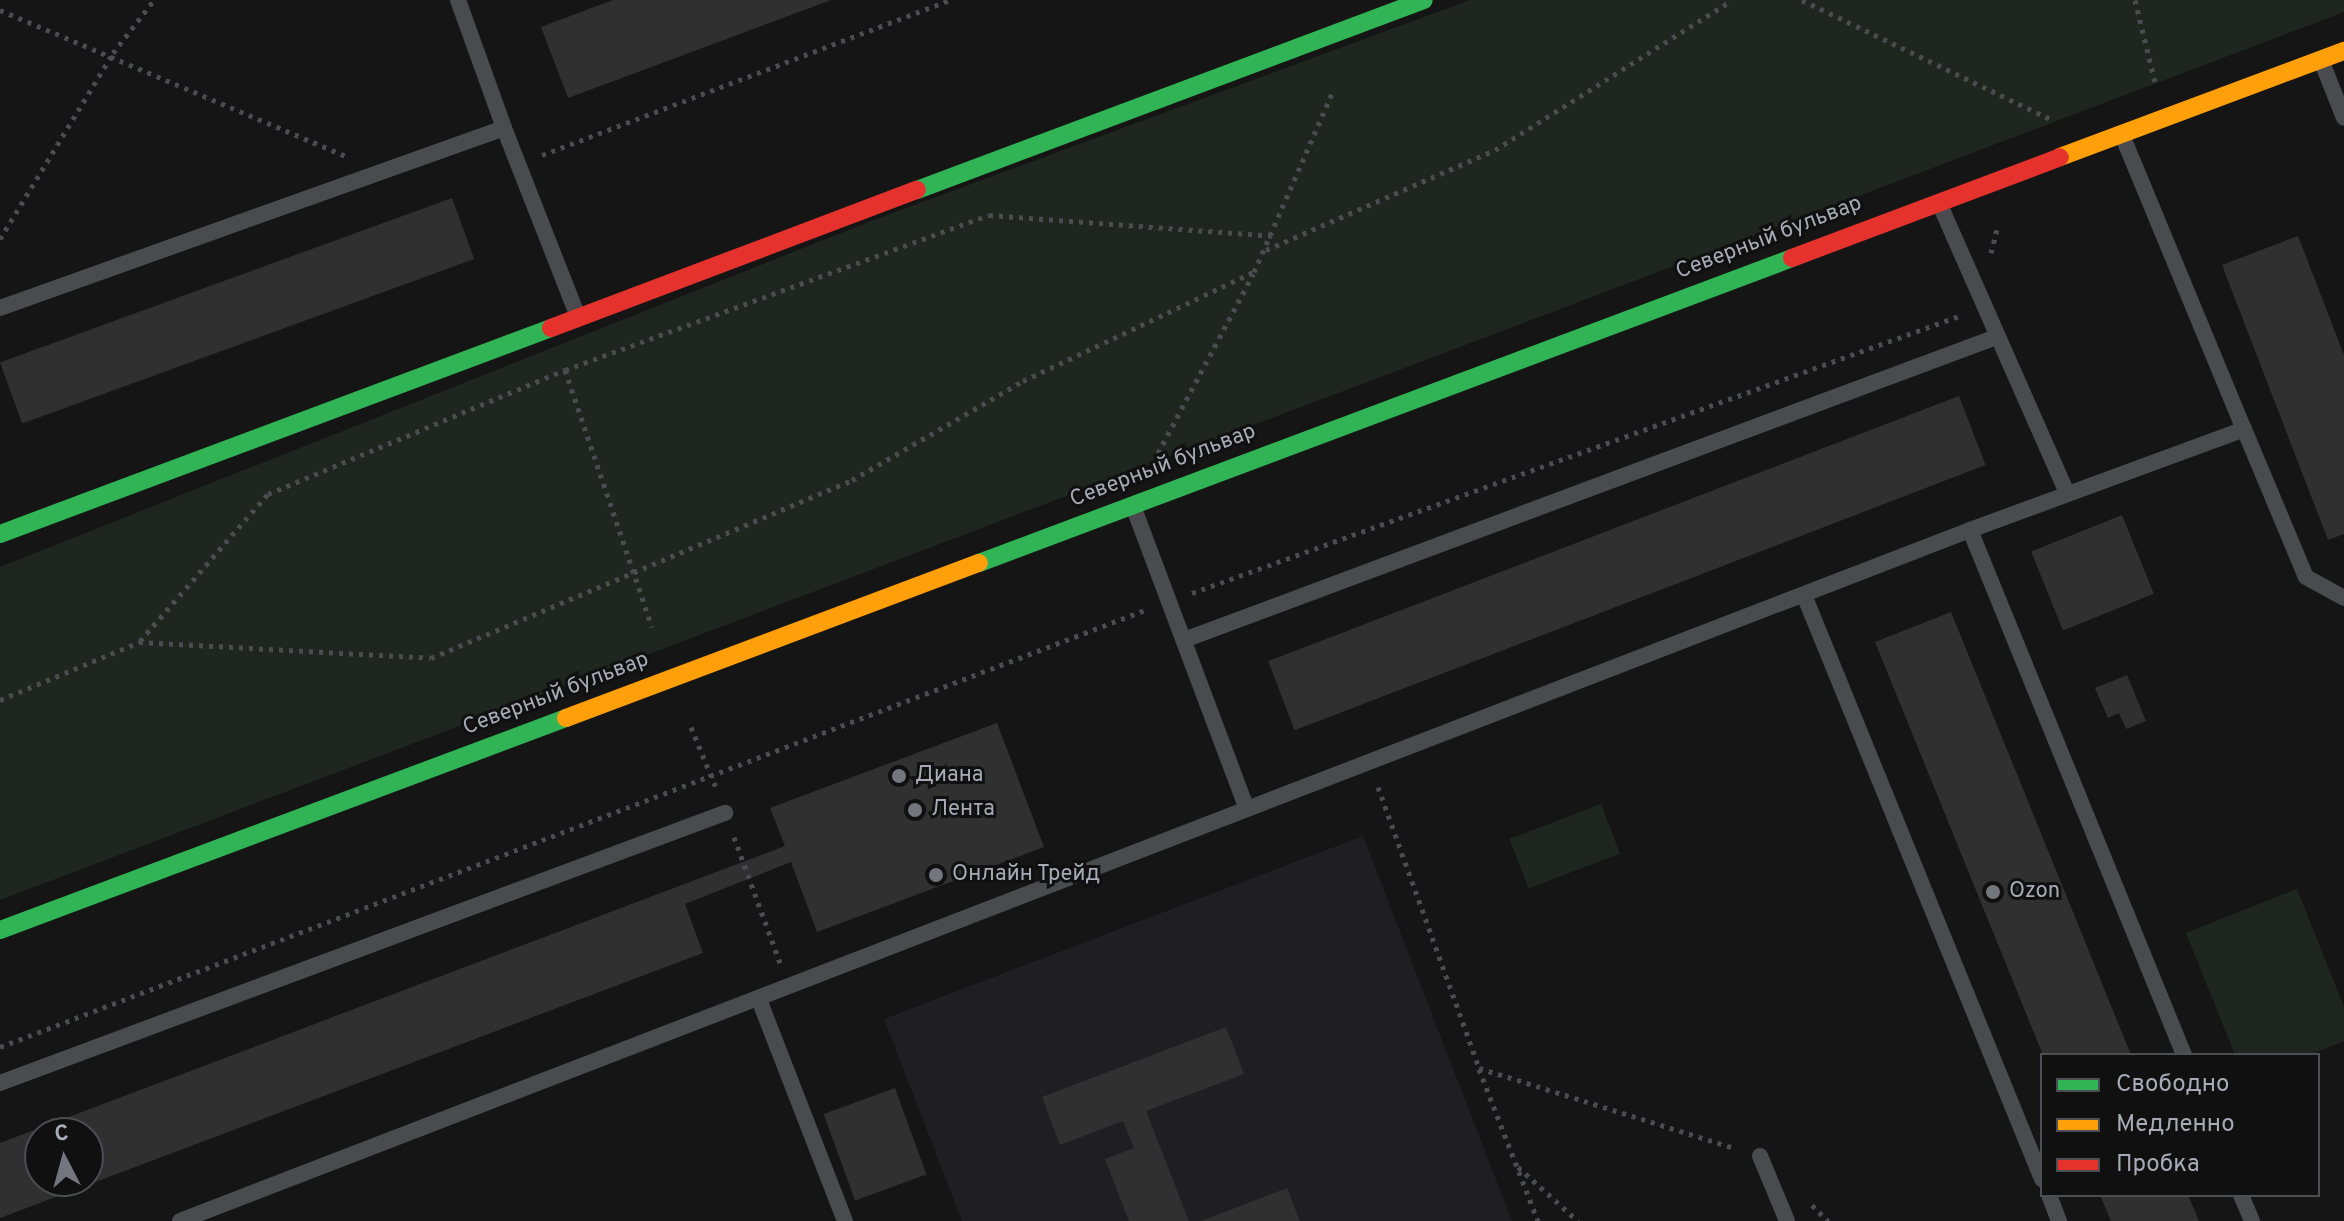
<!DOCTYPE html>
<html>
<head>
<meta charset="utf-8">
<style>
	body { margin:0 }
	#map { position:relative; width:2344px; height:1221px; overflow:hidden; background:#151516; font-family:Overpass,sans-serif }
	div>[style] { position:absolute }
	[style*='--x'] { left:calc(var(--x)*1px); top:calc(var(--y)*1px); width:calc(var(--w)*1px); rotate:calc(var(--a)*1deg) }
	.built>* { inset:0; background:#1f1f21 }
	.green>* { inset:0; background:#1f2620; transform-origin:0 0 }
	.building>* { inset:0; background:#303031; transform-origin:0 0 }
	.path>* { height:5px; margin-top:-2.5px; transform-origin:0; background:repeating-linear-gradient(90deg,#4b4c50 0 4px,transparent 0 10px) }
	.lane>* { height:16px; margin:-8px; padding:0 8px; transform-origin:8px; border-radius:8px; background:#4a4b4e }
	.fast>* { height:18px; margin:-9px; padding:0 9px; transform-origin:9px; border-radius:9px; background:#30b455 }
	.slow>* { height:18px; margin:-9px; padding:0 9px; transform-origin:9px; border-radius:9px; background:#ff9f0a }
	.jam>* { height:18px; margin:-9px; padding:0 9px; transform-origin:9px; border-radius:9px; background:#e5322d }
	.dots>* { width:22px; height:22px; translate:-50% -50%; box-sizing:border-box; border:4px solid #101011; border-radius:50% }
	span { translate:-50% -50%; white-space:nowrap; text-align:center; line-height:1.15; -webkit-text-stroke:6px #101011; paint-order:stroke }
	.street-label { font-size:22px; color:#a7abb6 }
	.poi-label { font-size:22px; color:#a7abb6 }
	.left { translate:0 -50%; text-align:left }
	.legend { position:absolute; left:2040px; top:1053px; width:280px; height:144px; box-sizing:border-box; background:#101011; border:2px solid #4c4e53; margin:0; padding:10px 14px; list-style:none; font-size:24px; color:#a7abb6 }
	.legend li { display:flex; align-items:center; gap:16px; height:40px }
	.legend b { width:40px; border:2px solid #4c4e53 }
	.north { position:absolute; left:24px; top:1117px; width:80px; height:80px; box-sizing:border-box; background:#101011; border:2px solid #4c4e53; border-radius:50%; rotate:354deg; font-size:22px; font-weight:700; line-height:32px; text-align:center; color:#a7abb6 }
	.north::after { content:''; display:block; margin:auto; width:28px; height:36px; background:#74767e; clip-path:polygon(50% 0,100% 100%,50% 72%,0 100%) }
</style>
</head>
<body>
<div id="map">
	<div class="built">
		<div style="clip-path:polygon(1363px 836px,1512px 1221px,962px 1221px,884px 1019px)"></div>
	</div>
	<div class="green">
		<div style="clip-path:polygon(1470px 0,2344px 0,2344px 12px,0 900px,0 567px,879px 218px)"></div>
		<div style="left:1601px;top:804px;width:53px;height:98px;rotate:69deg"></div>
		<div style="clip-path:polygon(2297px 889px,2344px 1007px,2344px 1041px,2310px 1055px,2235px 1055px,2186px 933px)"></div>
	</div>
	<div class="building">
		<div style="clip-path:polygon(613px 0,831px 0,568px 98px,541px 27px)"></div>
		<div style="left:452px;top:198px;width:65px;height:481px;rotate:70deg"></div>
		<div style="clip-path:polygon(2298px 236px,2344px 355px,2344px 534px,2328px 540px,2222px 265px)"></div>
		<div style="left:1959px;top:396px;width:74px;height:740px;rotate:69deg"></div>
		<div style="left:2122px;top:515px;width:85px;height:98px;rotate:68deg"></div>
		<div style="clip-path:polygon(1951px 612px,2071px 907px,2131px 1055px,2043px 1055px,1875px 642px)"></div>
		<div style="clip-path:polygon(2127px 675px,2146px 721px,2126px 729px,2119px 713px,2108px 718px,2095px 688px)"></div>
		<div style="clip-path:polygon(evenodd,997px 723px,1044px 847px,817px 932px,791px 862px,685px 904px,703px 953px,0 1218px,0 1143px,785px 846px,770px 808px,997px 723px,40px 1133px,88px 1133px,88px 1181px,40px 1181px,40px 1133px)"></div>
		<div style="clip-path:polygon(1226px 1027px,1244px 1074px,1146px 1111px,1189px 1221px,1129px 1221px,1105px 1159px,1134px 1148px,1123px 1121px,1060px 1145px,1042px 1097px)"></div>
		<div style="left:895px;top:1088px;width:92px;height:76px;rotate:70deg"></div>
		<div style="clip-path:polygon(1287px 1188px,1300px 1221px,1201px 1221px)"></div>
		<div style="clip-path:polygon(2100px 1195px,2188px 1195px,2199px 1221px,2111px 1221px)"></div>
	</div>
	<div class="path">
		<div style="--x:1802;--y:0;--w:275;--a:25.6"></div>
		<div style="--x:2135;--y:0;--w:84;--a:76.3"></div>
		<div style="--x:0;--y:10;--w:375;--a:22.9"></div>
		<div style="--x:542;--y:155;--w:436;--a:-20.8"></div>
		<div style="--x:0;--y:239;--w:218;--a:-58.7"></div>
		<div style="--x:113;--y:53;--w:67;--a:-52.3"></div>
		<div style="--x:1266;--y:250;--w:250;--a:-23.6"></div>
		<div style="--x:1495;--y:150;--w:280;--a:-32.3"></div>
		<div style="--x:1991;--y:253;--w:29;--a:-76"></div>
		<div style="--x:565;--y:370;--w:271;--a:71.3"></div>
		<div style="--x:1158;--y:453;--w:203;--a:-62"></div>
		<div style="--x:1192;--y:593;--w:819;--a:-19.85"></div>
		<div style="--x:140;--y:641;--w:195;--a:-49"></div>
		<div style="--x:268;--y:494;--w:322;--a:-22.7"></div>
		<div style="--x:565;--y:370;--w:451;--a:-20.1"></div>
		<div style="--x:989;--y:215;--w:285;--a:4.2"></div>
		<div style="--x:0;--y:700;--w:151;--a:-22.6"></div>
		<div style="--x:139;--y:642;--w:292;--a:3.1"></div>
		<div style="--x:431;--y:658;--w:457;--a:-22.9"></div>
		<div style="--x:852;--y:480;--w:198;--a:-30.1"></div>
		<div style="--x:1023;--y:381;--w:255;--a:-25.3"></div>
		<div style="--x:1254;--y:272;--w:197;--a:-66.4"></div>
		<div style="--x:691;--y:727;--w:68;--a:67.6"></div>
		<div style="--x:1378;--y:787;--w:299;--a:70.2"></div>
		<div style="--x:1479;--y:1068;--w:268;--a:17.4"></div>
		<div style="--x:734;--y:837;--w:134;--a:69.9"></div>
		<div style="--x:0;--y:1047;--w:1226;--a:-20.89"></div>
		<div style="--x:1479;--y:1069;--w:163;--a:68.8"></div>
		<div style="--x:1518;--y:1167;--w:81;--a:42"></div>
		<div style="--x:1812;--y:1205;--w:23;--a:45"></div>
	</div>
	<div class="lane">
		<div style="--x:458;--y:0;--w:136;--a:70.2"></div>
		<div style="--x:2321;--y:60;--w:62;--a:68.4"></div>
		<div style="--x:2122;--y:135;--w:318;--a:67.5"></div>
		<div style="--x:1940;--y:205;--w:315;--a:66.2"></div>
		<div style="--x:0;--y:308;--w:535;--a:-19.65"></div>
		<div style="--x:504;--y:128;--w:203;--a:68.6"></div>
		<div style="--x:1133;--y:506;--w:322;--a:69.4"></div>
		<div style="--x:1970;--y:530;--w:292;--a:-20.2"></div>
		<div style="--x:2244;--y:429;--w:160;--a:67.3"></div>
		<div style="--x:2306;--y:577;--w:43;--a:28.9"></div>
		<div style="--x:1804;--y:595;--w:631;--a:67.83"></div>
		<div style="--x:1184;--y:640;--w:867;--a:-20.46"></div>
		<div style="--x:760;--y:1002;--w:235;--a:68.8"></div>
		<div style="--x:0;--y:1083;--w:774;--a:-20.43"></div>
		<div style="--x:1760;--y:1156;--w:70;--a:67.4"></div>
		<div style="--x:2049;--y:1195;--w:28;--a:69"></div>
		<div style="--x:2241;--y:1195;--w:28;--a:67"></div>
		<div style="--x:180;--y:1221;--w:1919;--a:-21.11"></div>
		<div style="--x:1970;--y:530;--w:567;--a:67.82"></div>
	</div>
	<div class="fast">
		<div style="--x:917;--y:190;--w:541;--a:-20.54"></div>
		<div style="--x:0;--y:534;--w:588;--a:-20.5"></div>
		<div style="--x:979;--y:563;--w:868;--a:-20.56"></div>
		<div style="--x:0;--y:930;--w:604;--a:-20.53"></div>
	</div>
	<div class="slow">
		<div style="--x:2060;--y:157;--w:303;--a:-20.5"></div>
		<div style="--x:566;--y:718;--w:441;--a:-20.6"></div>
	</div>
	<div class="jam">
		<div style="--x:1792;--y:258;--w:286;--a:-20.6"></div>
		<div style="--x:551;--y:328;--w:391;--a:-20.7"></div>
	</div>
	<div class="dots">
		<div style="left:899px;top:776px;background:#74767e"></div>
		<div style="left:915px;top:810px;background:#74767e"></div>
		<div style="left:936px;top:875px;background:#74767e"></div>
		<div style="left:1993px;top:892px;background:#74767e"></div>
	</div>
	<div class="street-label">
		<span style="left:1769px;top:238px;rotate:-21deg">Северный бульвар</span>
		<span style="left:1163px;top:466px;rotate:-21deg">Северный бульвар</span>
		<span style="left:556px;top:694px;rotate:-21deg">Северный бульвар</span>
	</div>
	<div class="poi-label">
		<span class="left" style="left:915px;top:776px">Диана</span>
		<span class="left" style="left:931px;top:810px">Лента</span>
		<span class="left" style="left:952px;top:875px">Онлайн Трейд</span>
		<span class="left" style="left:2009px;top:892px">Ozon</span>
	</div>
	<ul class="legend">
	<li><b style="height:10px;background:#30b455"></b>Свободно</li>
	<li><b style="height:10px;background:#ff9f0a"></b>Медленно</li>
	<li><b style="height:10px;background:#e5322d"></b>Пробка</li>
	</ul>
	<div class="north">С</div>
</div>
</body>
</html>
